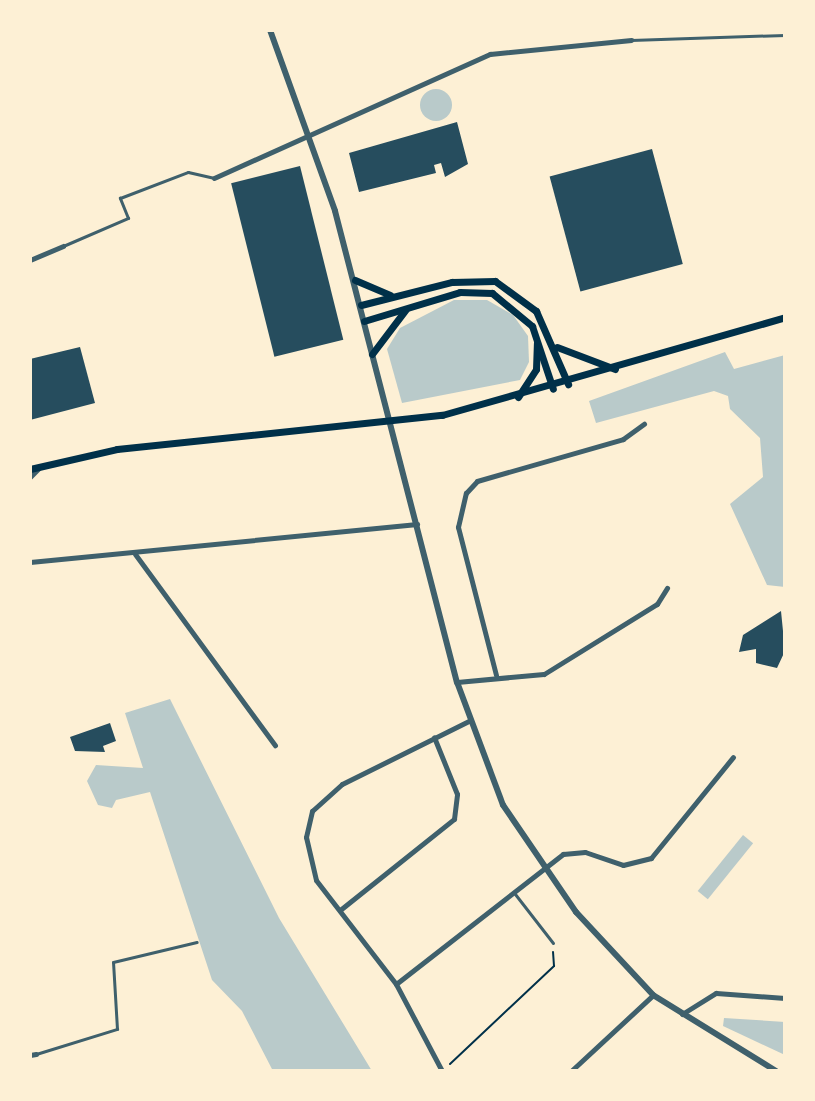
<!DOCTYPE html>
<html>
<head>
<meta charset="utf-8">
<style>
	body { margin:0 }
	#map { position:relative; width:815px; height:1101px; overflow:hidden; background:#fdf0d5; font-family:"Fira Sans",sans-serif }
	div>[style] { position:absolute }
	[style*='--x'] { left:calc(var(--x)*1px); top:calc(var(--y)*1px); width:calc(var(--w)*1px); rotate:calc(var(--a)*1deg) }
	.green>* { inset:0; background:#b9caca; transform-origin:0 0 }
	.round { border-radius:50% }
	.building>* { inset:0; background:#264d5e; transform-origin:0 0 }
	.path>* { height:2px; margin:-1px; padding:0 1px; transform-origin:1px; border-radius:1px; background:#003049 }
	.service>* { height:3px; margin:-1.5px; padding:0 1.5px; transform-origin:1.5px; border-radius:1.5px; background:#3f606c }
	.minor>* { height:5px; margin:-2.5px; padding:0 2.5px; transform-origin:2.5px; border-radius:2.5px; background:#3f606c }
	.tertiary>* { height:6px; margin:-3px; padding:0 3px; transform-origin:3px; border-radius:3px; background:#3f606c }
	.secondary>* { height:7px; margin:-3.5px; padding:0 3.5px; transform-origin:3.5px; border-radius:3.5px; background:#003049 }
	span { translate:-50% -50%; white-space:nowrap; text-align:center; line-height:1.15; -webkit-text-stroke:6px #fdf0d5; paint-order:stroke }
	.frame { position:absolute; inset:0; border:32px solid #fdf0d5; pointer-events:none }
</style>
</head>
<body>
<div id="map">
	<div class="green">
		<div class="round" style="left:420px;top:89px;width:32px;height:32px"></div>
		<div style="clip-path:polygon(454px 300px,487px 300px,513px 315px,528px 336px,529px 362px,520px 380px,402px 403px,387px 349px,400px 328px)"></div>
		<div style="clip-path:polygon(725px 352px,734px 369px,785px 355px,785px 587px,767px 585px,730px 504px,763px 477px,760px 438px,730px 409px,728px 396px,714px 391px,596px 423px,589px 401px)"></div>
		<div style="clip-path:polygon(170px 699px,279px 918px,372px 1071px,273px 1071px,242px 1011px,212px 980px,150px 792px,116px 800px,112px 808px,98px 805px,87px 781px,96px 765px,143px 768px,125px 713px)"></div>
		<div style="left:743px;top:835px;width:13px;height:72px;rotate:39deg"></div>
		<div style="clip-path:polygon(724px 1018px,785px 1022px,785px 1055px,723px 1026px)"></div>
	</div>
	<div class="building">
		<div style="clip-path:polygon(457px 122px,468px 164px,445px 177px,441px 163px,434px 165px,436px 173px,359px 192px,349px 153px)"></div>
		<div style="left:652px;top:149px;width:119px;height:106px;rotate:75deg"></div>
		<div style="left:300px;top:166px;width:179px;height:71px;rotate:76deg"></div>
		<div style="clip-path:polygon(80px 347px,95px 403px,30px 420px,30px 359px)"></div>
		<div style="clip-path:polygon(781px 611px,785px 651px,777px 668px,756px 663px,756px 649px,739px 652px,743px 635px)"></div>
		<div style="clip-path:polygon(110px 723px,116px 741px,103px 746px,105px 752px,75px 751px,70px 737px)"></div>
	</div>
	<div class="path">
		<div style="--x:450;--y:1064;--w:143;--a:-43.3"></div>
		<div style="--x:554;--y:966;--w:14;--a:-94"></div>
	</div>
	<div class="service">
		<div style="--x:631;--y:40;--w:154;--a:-1.9"></div>
		<div style="--x:63;--y:246;--w:71;--a:-23.3"></div>
		<div style="--x:128;--y:218;--w:22;--a:-112"></div>
		<div style="--x:120;--y:198;--w:73;--a:-20.9"></div>
		<div style="--x:188;--y:172;--w:27;--a:13"></div>
		<div style="--x:515;--y:894;--w:62;--a:52.2"></div>
		<div style="--x:36;--y:1054;--w:85;--a:-17.2"></div>
		<div style="--x:117;--y:1029;--w:67;--a:-93.4"></div>
		<div style="--x:113;--y:962;--w:86;--a:-13.4"></div>
	</div>
	<div class="minor">
		<div style="--x:214;--y:178;--w:303;--a:-24.2"></div>
		<div style="--x:490;--y:54;--w:142;--a:-5.7"></div>
		<div style="--x:30;--y:260;--w:36;--a:-23"></div>
		<div style="--x:30;--y:477;--w:14;--a:-45"></div>
		<div style="--x:135;--y:554;--w:237;--a:53.8"></div>
		<div style="--x:30;--y:562;--w:389;--a:-5.6"></div>
		<div style="--x:496;--y:675;--w:153;--a:-104.4"></div>
		<div style="--x:458;--y:527;--w:35;--a:-77"></div>
		<div style="--x:466;--y:493;--w:16;--a:-47"></div>
		<div style="--x:477;--y:481;--w:152;--a:-16"></div>
		<div style="--x:623;--y:439;--w:26;--a:-36"></div>
		<div style="--x:457;--y:682;--w:87;--a:-5.3"></div>
		<div style="--x:544;--y:674;--w:133;--a:-31.8"></div>
		<div style="--x:657;--y:604;--w:19;--a:-58"></div>
		<div style="--x:340;--y:910;--w:146;--a:-38.6"></div>
		<div style="--x:454;--y:819;--w:25;--a:-83"></div>
		<div style="--x:457;--y:794;--w:61;--a:-112"></div>
		<div style="--x:396;--y:984;--w:212;--a:-37.9"></div>
		<div style="--x:563;--y:854;--w:22;--a:-5"></div>
		<div style="--x:585;--y:852;--w:40;--a:18.9"></div>
		<div style="--x:623;--y:865;--w:29;--a:-14"></div>
		<div style="--x:651;--y:858;--w:130;--a:-50.9"></div>
		<div style="--x:682;--y:1014;--w:40;--a:-32"></div>
		<div style="--x:716;--y:993;--w:69;--a:4.1"></div>
		<div style="--x:30;--y:1055;--w:6;--a:-9"></div>
		<div style="--x:442;--y:1071;--w:98;--a:-117.9"></div>
		<div style="--x:396;--y:984;--w:131;--a:-127.6"></div>
		<div style="--x:316;--y:880;--w:44;--a:-103.1"></div>
		<div style="--x:306;--y:837;--w:27;--a:-77"></div>
		<div style="--x:312;--y:811;--w:40;--a:-42"></div>
		<div style="--x:342;--y:784;--w:142;--a:-26.4"></div>
		<div style="--x:571;--y:1071;--w:112;--a:-42.8"></div>
	</div>
	<div class="tertiary">
		<div style="--x:270;--y:30;--w:192;--a:70.2"></div>
		<div style="--x:335;--y:211;--w:487;--a:75.5"></div>
		<div style="--x:457;--y:682;--w:131;--a:69.5"></div>
		<div style="--x:503;--y:805;--w:130;--a:55.7"></div>
		<div style="--x:576;--y:912;--w:113;--a:47.1"></div>
		<div style="--x:653;--y:995;--w:145;--a:31.7"></div>
	</div>
	<div class="secondary">
		<div style="--x:355;--y:280;--w:38;--a:23"></div>
		<div style="--x:361;--y:305;--w:94;--a:-14.2"></div>
		<div style="--x:452;--y:282;--w:43;--a:-1.3"></div>
		<div style="--x:495;--y:281;--w:51;--a:36.2"></div>
		<div style="--x:536;--y:311;--w:80;--a:66.3"></div>
		<div style="--x:364;--y:321;--w:100;--a:-16.8"></div>
		<div style="--x:460;--y:292;--w:32;--a:2"></div>
		<div style="--x:492;--y:293;--w:52;--a:39.5"></div>
		<div style="--x:532;--y:326;--w:66;--a:71.6"></div>
		<div style="--x:557;--y:347;--w:62;--a:20.8"></div>
		<div style="--x:372;--y:354;--w:56;--a:-52.9"></div>
		<div style="--x:518;--y:397;--w:33;--a:-57"></div>
		<div style="--x:536;--y:369;--w:26;--a:-88"></div>
		<div style="--x:30;--y:469;--w:89;--a:-12.9"></div>
		<div style="--x:117;--y:449;--w:327;--a:-6"></div>
		<div style="--x:442;--y:415;--w:357;--a:-15.9"></div>
	</div>
	<div class="frame"></div>
</div>
</body>
</html>
